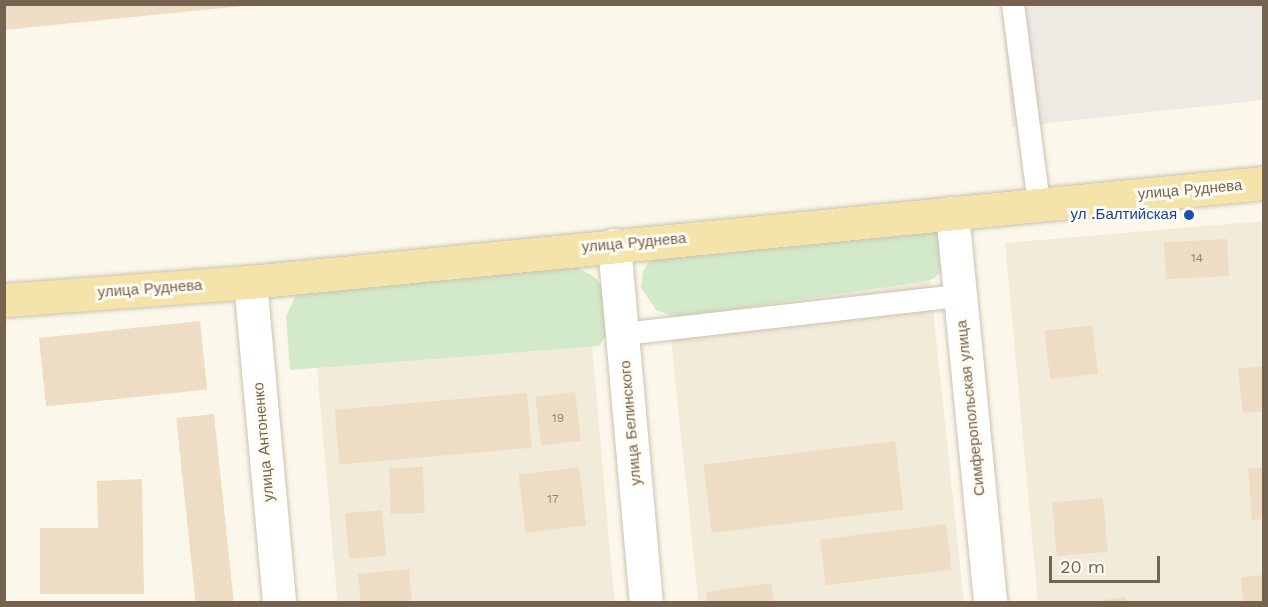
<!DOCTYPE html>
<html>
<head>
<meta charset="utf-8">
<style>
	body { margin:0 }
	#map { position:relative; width:1268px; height:607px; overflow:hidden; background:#fbf8eb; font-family:"Work Sans",sans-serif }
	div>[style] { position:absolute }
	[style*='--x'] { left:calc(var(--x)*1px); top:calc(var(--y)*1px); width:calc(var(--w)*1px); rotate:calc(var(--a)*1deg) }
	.residential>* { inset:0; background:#f3ebda; transform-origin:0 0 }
	.industrial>* { inset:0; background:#edeae4 }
	.green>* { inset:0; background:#d2e9ca }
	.building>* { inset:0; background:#efdcc5; transform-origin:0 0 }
	.roads { filter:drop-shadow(0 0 2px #cdc2b1) drop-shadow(0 0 2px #cdc2b1) }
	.lane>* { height:22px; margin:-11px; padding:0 11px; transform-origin:11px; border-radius:11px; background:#fff }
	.street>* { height:33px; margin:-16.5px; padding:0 16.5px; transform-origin:16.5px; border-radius:16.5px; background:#fff }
	.primary>* { height:33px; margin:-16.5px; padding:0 16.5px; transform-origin:16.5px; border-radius:16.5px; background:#f5e4a9 }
	.dots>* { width:16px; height:16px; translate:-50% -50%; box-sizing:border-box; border:3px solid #fefbf2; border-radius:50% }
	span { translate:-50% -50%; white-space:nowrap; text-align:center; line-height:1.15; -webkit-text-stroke:6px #fefbf2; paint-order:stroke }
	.number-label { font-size:12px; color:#94816c }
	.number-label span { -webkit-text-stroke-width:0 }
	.street-label { font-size:15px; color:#76634f }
	.transit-label { font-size:15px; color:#164399 }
	.right { translate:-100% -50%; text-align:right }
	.frame { position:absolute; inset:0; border:6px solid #76634f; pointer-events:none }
	.scale { position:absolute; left:1049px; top:556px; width:111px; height:27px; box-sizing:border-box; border:3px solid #76634f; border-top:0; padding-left:8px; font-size:18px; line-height:21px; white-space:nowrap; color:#76634f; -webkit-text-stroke:4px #fefbf2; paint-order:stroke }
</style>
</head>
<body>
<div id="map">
	<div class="residential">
		<div style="clip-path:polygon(1263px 221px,1263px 602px,1038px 602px,1005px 243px)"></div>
		<div style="left:927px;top:251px;width:353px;height:264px;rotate:84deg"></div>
		<div style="left:587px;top:288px;width:315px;height:276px;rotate:85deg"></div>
	</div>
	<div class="industrial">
		<div style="clip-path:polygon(1002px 5px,1263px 5px,1263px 100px,1012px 127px)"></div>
	</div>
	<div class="green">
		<div style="clip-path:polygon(931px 226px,945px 238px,943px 270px,933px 279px,914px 283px,679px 317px,657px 311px,641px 288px,643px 271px,652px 257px)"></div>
		<div style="clip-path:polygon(549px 261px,576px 267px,593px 276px,604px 288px,607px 334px,599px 346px,290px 370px,286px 316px,295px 297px,309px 285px)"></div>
	</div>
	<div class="building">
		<div style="clip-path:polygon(4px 4px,243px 4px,243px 6px,4px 30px)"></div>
		<div style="left:1227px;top:239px;width:37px;height:63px;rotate:87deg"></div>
		<div style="left:200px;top:321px;width:69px;height:162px;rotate:84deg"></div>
		<div style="left:1092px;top:325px;width:49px;height:48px;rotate:83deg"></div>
		<div style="clip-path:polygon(1264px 366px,1264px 411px,1243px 413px,1238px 369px)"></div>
		<div style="left:575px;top:392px;width:49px;height:40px;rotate:83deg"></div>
		<div style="left:527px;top:393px;width:55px;height:193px;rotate:85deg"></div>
		<div style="left:214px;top:414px;width:189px;height:38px;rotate:84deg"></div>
		<div style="left:895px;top:441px;width:69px;height:193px;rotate:83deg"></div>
		<div style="left:423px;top:467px;width:46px;height:34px;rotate:88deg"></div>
		<div style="left:579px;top:467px;width:59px;height:61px;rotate:83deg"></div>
		<div style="clip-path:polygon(1264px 467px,1264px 519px,1252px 520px,1248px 469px)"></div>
		<div style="clip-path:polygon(142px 479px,144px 594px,40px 594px,40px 528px,98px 528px,97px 481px)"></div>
		<div style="left:1103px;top:498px;width:54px;height:51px;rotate:85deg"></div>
		<div style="left:382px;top:510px;width:46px;height:37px;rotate:85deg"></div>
		<div style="left:946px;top:524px;width:46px;height:127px;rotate:83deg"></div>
		<div style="clip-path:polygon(409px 569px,412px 602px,361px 602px,358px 574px)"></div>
		<div style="clip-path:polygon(1264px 575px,1264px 602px,1243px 602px,1241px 577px)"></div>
		<div style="clip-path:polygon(771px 583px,774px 602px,707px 602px,706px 592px)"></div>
		<div style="clip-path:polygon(1126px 597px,1127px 602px,1097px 602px,1097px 601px)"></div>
	</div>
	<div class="roads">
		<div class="lane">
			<div style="--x:1013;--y:4;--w:202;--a:82.6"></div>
			<div style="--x:624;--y:334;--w:338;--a:-6.5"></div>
		</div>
		<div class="street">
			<div style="--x:952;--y:213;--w:391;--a:84.4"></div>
			<div style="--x:614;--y:245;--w:358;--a:84.9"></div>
			<div style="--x:250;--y:282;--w:321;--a:84.8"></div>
		</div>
		<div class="primary">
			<div style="--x:4;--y:300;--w:247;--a:-4.2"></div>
			<div style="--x:250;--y:282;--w:1019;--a:-5.58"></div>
		</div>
	</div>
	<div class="dots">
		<div style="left:1189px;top:215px;background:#1a4fb4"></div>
	</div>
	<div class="number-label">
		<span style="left:1197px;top:259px">14</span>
		<span style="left:558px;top:419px">19</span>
		<span style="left:553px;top:500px">17</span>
	</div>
	<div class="street-label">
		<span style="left:1190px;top:190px;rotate:-5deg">улица Руднева</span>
		<span style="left:634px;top:243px;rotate:-5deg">улица Руднева</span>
		<span style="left:150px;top:289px;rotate:-4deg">улица Руднева</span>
		<span style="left:971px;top:408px;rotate:-96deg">Симферопольская улица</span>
		<span style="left:631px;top:423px;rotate:-95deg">улица Белинского</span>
		<span style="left:264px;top:442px;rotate:-95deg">улица Антоненко</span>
	</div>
	<div class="transit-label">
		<span class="right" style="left:1177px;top:215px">ул .Балтийская</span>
	</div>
	<div class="frame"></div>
	<div class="scale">20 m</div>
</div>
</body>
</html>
